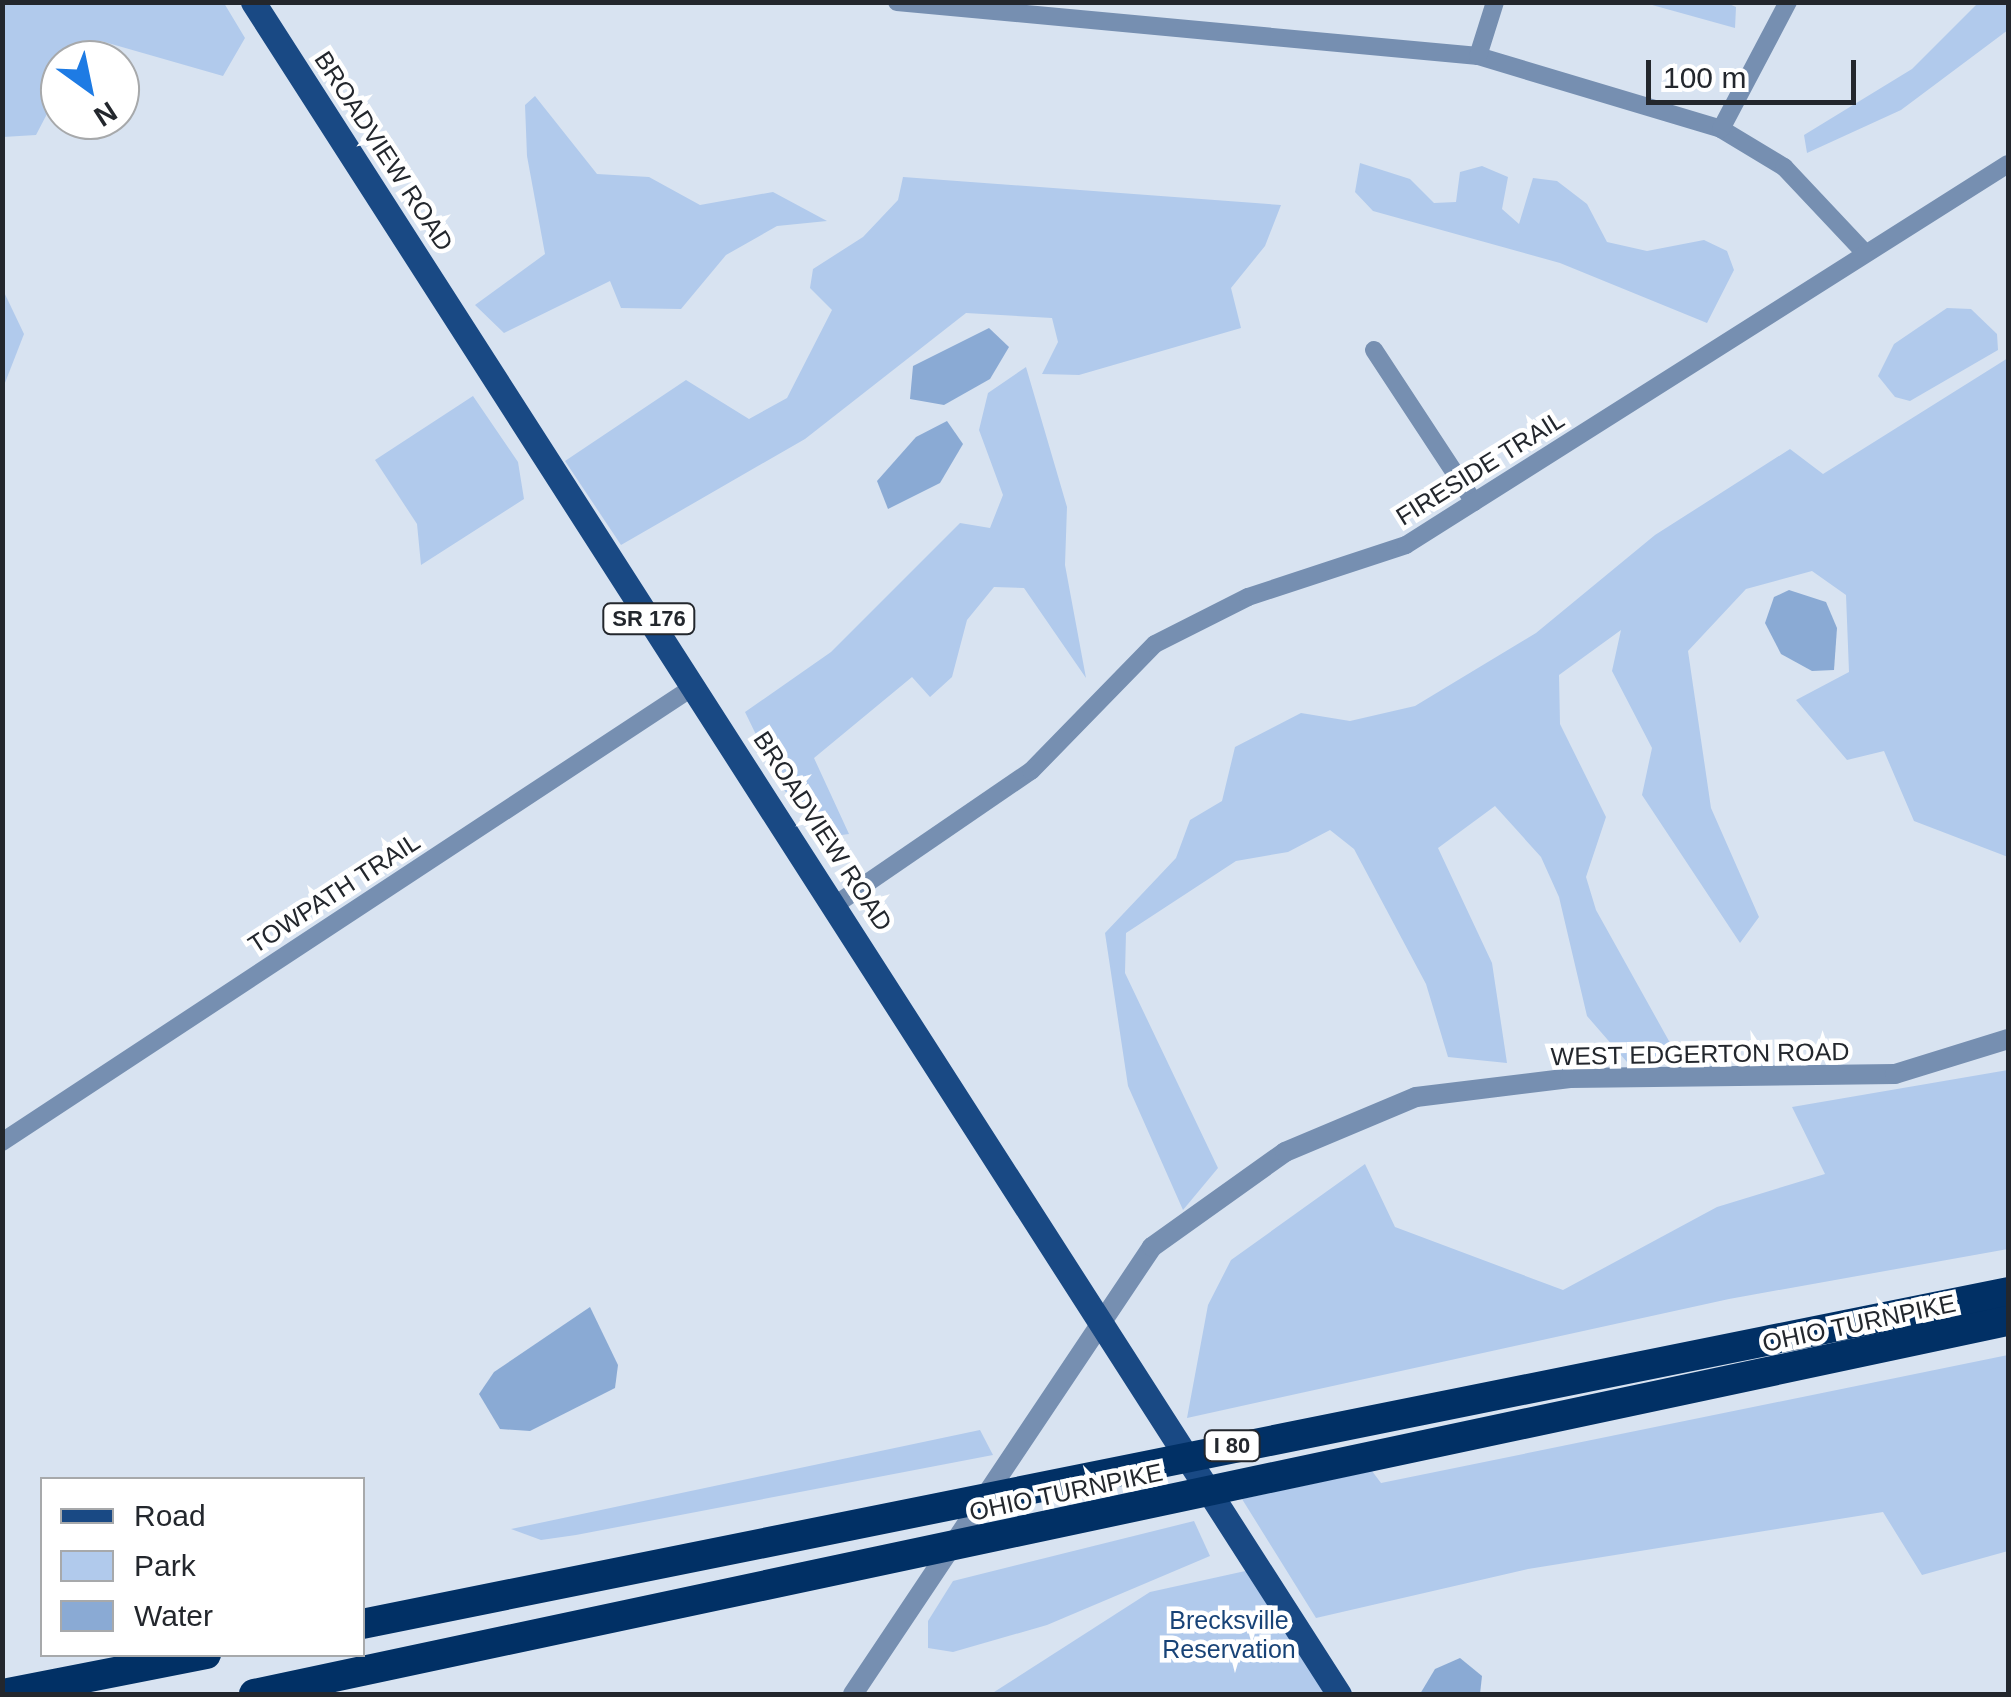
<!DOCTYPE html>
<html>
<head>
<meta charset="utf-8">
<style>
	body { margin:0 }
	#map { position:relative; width:2011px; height:1697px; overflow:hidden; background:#d8e3f1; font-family:Helvetica,sans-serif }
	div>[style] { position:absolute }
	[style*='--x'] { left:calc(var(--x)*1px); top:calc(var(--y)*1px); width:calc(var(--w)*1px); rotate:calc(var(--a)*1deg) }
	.green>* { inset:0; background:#b1caec }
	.water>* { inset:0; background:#8aaad4 }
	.minor>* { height:18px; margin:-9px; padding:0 9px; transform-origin:9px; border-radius:9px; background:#768fb1 }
	.tertiary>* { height:20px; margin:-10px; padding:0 10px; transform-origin:10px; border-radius:10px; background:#768fb1 }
	.primary>* { height:25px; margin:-12.5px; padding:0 12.5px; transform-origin:12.5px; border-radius:12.5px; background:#194984 }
	.motorway>* { height:30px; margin:-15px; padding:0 15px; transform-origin:15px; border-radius:15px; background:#013065 }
	span { translate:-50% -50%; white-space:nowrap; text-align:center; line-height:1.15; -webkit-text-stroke:9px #fff; paint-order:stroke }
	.shield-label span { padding:2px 8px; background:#fff; border:2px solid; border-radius:8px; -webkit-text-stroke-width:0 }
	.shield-label { font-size:22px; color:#23272d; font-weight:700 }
	.street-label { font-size:25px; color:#23272d }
	.park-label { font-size:25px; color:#184377 }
	.frame { position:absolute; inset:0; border:5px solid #23272d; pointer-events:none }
	.legend { position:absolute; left:40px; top:1477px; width:325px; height:180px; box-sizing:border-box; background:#fff; border:2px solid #a7a9ab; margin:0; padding:12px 18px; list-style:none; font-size:30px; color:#23272d }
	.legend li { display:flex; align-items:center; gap:20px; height:50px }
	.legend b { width:50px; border:2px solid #a7a9ab }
	.north { position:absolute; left:40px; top:40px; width:100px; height:100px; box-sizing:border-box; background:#fff; border:2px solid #a7a9ab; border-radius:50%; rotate:147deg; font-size:28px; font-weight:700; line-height:40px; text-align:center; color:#23272d }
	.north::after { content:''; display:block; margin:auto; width:35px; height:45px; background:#1e7be4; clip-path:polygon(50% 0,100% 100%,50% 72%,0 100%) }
	.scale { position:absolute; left:1646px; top:60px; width:210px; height:45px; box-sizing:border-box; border:5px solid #23272d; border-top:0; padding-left:12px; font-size:30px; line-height:35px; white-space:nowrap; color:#23272d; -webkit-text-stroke:8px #fff; paint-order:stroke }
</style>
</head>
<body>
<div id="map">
	<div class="green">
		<div style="clip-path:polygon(3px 2px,224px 3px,245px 38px,223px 76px,101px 41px,80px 60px,60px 60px,60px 89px,36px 135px,3px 137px)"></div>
		<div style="clip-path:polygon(1645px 3px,1727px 3px,1736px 7px,1735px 28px)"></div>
		<div style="clip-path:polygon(1978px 3px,2008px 3px,2008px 30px,1901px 110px,1807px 153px,1804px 135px,1912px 69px)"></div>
		<div style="clip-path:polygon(535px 96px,597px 174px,649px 177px,700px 205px,773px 192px,827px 221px,777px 226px,726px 255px,681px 309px,621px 308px,610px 281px,504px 333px,475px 305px,545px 254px,527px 156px,525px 105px)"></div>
		<div style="clip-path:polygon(1360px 163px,1410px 179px,1434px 203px,1456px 202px,1460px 172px,1482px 166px,1508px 177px,1502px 209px,1519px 224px,1533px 178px,1557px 181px,1587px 204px,1607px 242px,1647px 251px,1704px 240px,1727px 251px,1734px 270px,1707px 323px,1560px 263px,1373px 211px,1355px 192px)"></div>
		<div style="clip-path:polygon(903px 177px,1281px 205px,1265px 246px,1231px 288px,1241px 328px,1079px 375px,1042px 374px,1058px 342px,1052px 318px,966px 313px,805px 439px,621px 545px,565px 461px,686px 380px,749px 419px,787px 398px,832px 310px,810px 288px,813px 269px,863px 237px,898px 200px)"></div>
		<div style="clip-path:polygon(3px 290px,24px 334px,3px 388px)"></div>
		<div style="clip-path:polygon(1947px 308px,1971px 309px,1997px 334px,1998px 350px,1910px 401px,1895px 397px,1878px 376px,1894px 344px)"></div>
		<div style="clip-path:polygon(2008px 358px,2008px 857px,1914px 821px,1884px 751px,1847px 760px,1796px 700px,1849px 672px,1846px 595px,1812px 571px,1746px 589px,1688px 651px,1711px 808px,1759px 917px,1740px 943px,1642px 795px,1652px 748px,1612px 671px,1621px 630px,1559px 675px,1560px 724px,1606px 817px,1586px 877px,1596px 910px,1679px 1059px,1627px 1062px,1587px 1016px,1559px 897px,1541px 857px,1495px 806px,1438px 848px,1492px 963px,1507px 1063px,1448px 1057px,1426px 984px,1354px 849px,1330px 830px,1288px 852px,1236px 861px,1126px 933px,1125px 973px,1218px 1168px,1183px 1210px,1128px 1086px,1105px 933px,1176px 858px,1190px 820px,1222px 801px,1235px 747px,1301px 713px,1350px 721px,1415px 706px,1536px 633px,1655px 535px,1790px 449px,1823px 474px)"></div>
		<div style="clip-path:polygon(1026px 367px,1067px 507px,1065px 565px,1086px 678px,1024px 588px,994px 587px,967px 620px,952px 677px,930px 697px,912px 677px,814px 758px,849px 834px,827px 837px,782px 788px,745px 712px,831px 652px,960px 523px,990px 528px,1003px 495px,979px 430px,988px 393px)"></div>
		<div style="clip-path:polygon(473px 396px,518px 462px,524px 499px,421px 565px,417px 524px,375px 460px)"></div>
		<div style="clip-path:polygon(2008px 1070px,2008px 1249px,1729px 1299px,1187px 1418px,1208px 1305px,1231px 1260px,1365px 1164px,1395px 1227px,1563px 1290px,1717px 1207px,1825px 1174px,1792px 1107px)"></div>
		<div style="clip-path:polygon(2008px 1355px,2008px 1551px,1922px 1575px,1883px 1512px,1528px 1569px,1316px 1618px,1242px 1499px,1372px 1471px,1381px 1483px)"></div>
		<div style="clip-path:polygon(980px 1430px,993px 1455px,576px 1535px,541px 1540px,511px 1529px)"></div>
		<div style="clip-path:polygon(1194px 1521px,1210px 1556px,1047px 1625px,953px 1652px,928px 1648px,928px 1621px,953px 1581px)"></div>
		<div style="clip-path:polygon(1259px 1568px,1340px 1694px,991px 1694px,1150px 1592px)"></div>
	</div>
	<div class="water">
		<div style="clip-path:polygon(989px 328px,1009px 347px,990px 379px,944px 405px,910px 399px,913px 366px)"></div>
		<div style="clip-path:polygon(947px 421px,963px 444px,940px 483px,888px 509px,877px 481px,916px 437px)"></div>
		<div style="clip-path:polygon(1789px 590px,1826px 602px,1837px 628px,1834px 670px,1812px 671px,1781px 654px,1765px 623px,1774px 597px)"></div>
		<div style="clip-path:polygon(590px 1307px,618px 1365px,615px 1388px,530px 1431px,500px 1429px,479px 1394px,494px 1372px)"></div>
		<div style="clip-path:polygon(1460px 1658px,1482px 1676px,1480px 1694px,1420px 1694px,1435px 1669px)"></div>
	</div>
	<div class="minor">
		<div style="--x:897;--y:2;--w:584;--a:5.31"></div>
		<div style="--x:1478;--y:56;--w:254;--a:16.7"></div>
		<div style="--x:1721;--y:129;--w:74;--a:31.1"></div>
		<div style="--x:1784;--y:167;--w:117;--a:46.7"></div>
		<div style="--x:1478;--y:56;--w:57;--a:-72.5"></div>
		<div style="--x:1721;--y:129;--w:144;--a:-62.2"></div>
		<div style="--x:1374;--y:350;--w:182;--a:56.7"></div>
		<div style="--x:835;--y:905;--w:237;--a:-34.4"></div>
		<div style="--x:1031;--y:771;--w:177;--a:-45.7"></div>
		<div style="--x:1155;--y:644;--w:104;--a:-26.8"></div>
		<div style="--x:1248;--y:597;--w:166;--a:-18.2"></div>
		<div style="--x:1406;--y:545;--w:712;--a:-32.33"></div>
		<div style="--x:2;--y:1142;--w:827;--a:-33.36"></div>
	</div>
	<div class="tertiary">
		<div style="--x:853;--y:1694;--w:538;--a:-56.22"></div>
		<div style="--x:1152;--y:1247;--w:163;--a:-35.5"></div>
		<div style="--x:1285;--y:1152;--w:142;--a:-22.8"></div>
		<div style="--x:1416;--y:1097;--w:155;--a:-7"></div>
		<div style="--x:1570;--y:1078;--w:325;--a:-0.7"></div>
		<div style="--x:1895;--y:1074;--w:118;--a:-17.2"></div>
	</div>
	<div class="primary">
		<div style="--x:253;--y:2;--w:2011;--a:57.31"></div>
	</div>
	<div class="motorway">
		<div style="--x:362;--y:1624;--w:1679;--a:-11.4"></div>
		<div style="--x:3;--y:1694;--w:207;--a:-11.1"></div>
		<div style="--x:254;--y:1694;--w:1793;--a:-12.01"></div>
	</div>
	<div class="shield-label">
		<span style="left:649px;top:619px">SR 176</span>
		<span style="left:1232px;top:1446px">I 80</span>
	</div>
	<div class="street-label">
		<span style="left:384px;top:151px;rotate:57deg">BROADVIEW ROAD</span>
		<span style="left:1480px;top:468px;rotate:-32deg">FIRESIDE TRAIL</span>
		<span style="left:823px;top:831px;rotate:57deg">BROADVIEW ROAD</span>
		<span style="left:334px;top:893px;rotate:-33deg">TOWPATH TRAIL</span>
		<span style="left:1700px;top:1054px;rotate:-1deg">WEST EDGERTON ROAD</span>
		<span style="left:1859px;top:1323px;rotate:-12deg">OHIO TURNPIKE</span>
		<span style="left:1066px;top:1492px;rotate:-12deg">OHIO TURNPIKE</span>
	</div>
	<div class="park-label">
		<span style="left:1229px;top:1635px">Brecksville<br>Reservation</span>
	</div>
	<div class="frame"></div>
	<ul class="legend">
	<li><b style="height:12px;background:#194984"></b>Road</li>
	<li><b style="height:28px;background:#b1caec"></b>Park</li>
	<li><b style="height:28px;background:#8aaad4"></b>Water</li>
	</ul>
	<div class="north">N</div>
	<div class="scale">100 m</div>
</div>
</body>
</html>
